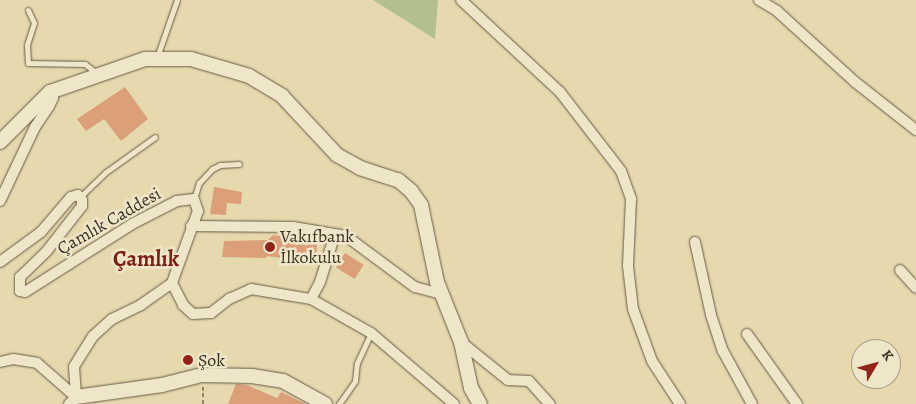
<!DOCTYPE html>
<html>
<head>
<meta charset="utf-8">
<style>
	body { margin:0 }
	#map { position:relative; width:916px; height:404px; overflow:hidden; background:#e6d9ae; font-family:Alegreya,serif }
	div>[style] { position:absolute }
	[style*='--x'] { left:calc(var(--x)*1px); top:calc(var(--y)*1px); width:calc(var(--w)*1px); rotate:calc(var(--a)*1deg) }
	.green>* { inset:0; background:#b3c08c }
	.building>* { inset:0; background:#db9f79; transform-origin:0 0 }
	.path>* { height:1px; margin-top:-0.5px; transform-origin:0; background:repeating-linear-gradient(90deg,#3c3023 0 4px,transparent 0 6.5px) }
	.roads { filter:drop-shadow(0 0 1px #665a46) drop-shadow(0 0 1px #665a46) }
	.lane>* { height:5px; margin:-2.5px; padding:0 2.5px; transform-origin:2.5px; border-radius:2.5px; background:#efe6ca }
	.street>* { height:10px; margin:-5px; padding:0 5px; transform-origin:5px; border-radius:5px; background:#efe6ca }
	.secondary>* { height:14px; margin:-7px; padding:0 7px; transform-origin:7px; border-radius:7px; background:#efe6ca }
	.dots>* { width:14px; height:14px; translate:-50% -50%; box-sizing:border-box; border:2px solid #efe6ca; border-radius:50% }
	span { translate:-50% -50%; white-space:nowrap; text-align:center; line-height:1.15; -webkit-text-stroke:5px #efe6ca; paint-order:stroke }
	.street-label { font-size:18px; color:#3c3023 }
	.poi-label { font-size:18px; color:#3c3023 }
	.left { translate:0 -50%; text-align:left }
	.district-label { font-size:22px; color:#7a1f14; font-weight:700 }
	.north { position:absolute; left:851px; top:339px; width:50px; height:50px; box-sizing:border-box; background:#efe6ca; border:1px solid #a79d87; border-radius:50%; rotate:53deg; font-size:14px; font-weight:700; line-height:20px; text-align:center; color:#3c3023 }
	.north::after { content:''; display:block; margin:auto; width:18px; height:22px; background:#8f2418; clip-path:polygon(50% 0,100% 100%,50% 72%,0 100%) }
</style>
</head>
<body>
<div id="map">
	<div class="green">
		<div style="clip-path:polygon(373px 0,438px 0,435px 39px)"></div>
	</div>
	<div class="building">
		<div style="clip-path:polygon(125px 87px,148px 119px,121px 141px,104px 119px,86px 131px,77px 119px)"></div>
		<div style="clip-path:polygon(214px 187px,242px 192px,241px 204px,227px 203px,226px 215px,210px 214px)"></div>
		<div style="clip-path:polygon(273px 235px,317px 242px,316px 256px,312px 262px,267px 256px,266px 258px,222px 257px,224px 241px,268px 240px)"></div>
		<div style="left:345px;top:253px;width:22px;height:17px;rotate:32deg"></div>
		<div style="clip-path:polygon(236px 384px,247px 385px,277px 398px,281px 392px,306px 404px,228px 404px)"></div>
	</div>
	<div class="path">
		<div style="--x:203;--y:386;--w:18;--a:90"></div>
	</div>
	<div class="roads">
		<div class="lane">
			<div style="--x:28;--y:10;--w:14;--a:65"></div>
			<div style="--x:34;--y:23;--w:23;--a:108"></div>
			<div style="--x:27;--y:45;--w:18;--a:87"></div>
			<div style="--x:28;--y:63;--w:57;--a:1"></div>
			<div style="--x:85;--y:64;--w:14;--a:39"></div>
			<div style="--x:157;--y:57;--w:60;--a:-70.7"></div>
			<div style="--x:80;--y:197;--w:36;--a:-44"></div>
			<div style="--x:106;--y:172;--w:60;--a:-35.5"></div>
			<div style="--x:194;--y:199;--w:17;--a:-73"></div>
			<div style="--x:199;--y:183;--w:19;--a:-47"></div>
			<div style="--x:212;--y:169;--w:9;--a:-27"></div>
			<div style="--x:220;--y:165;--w:19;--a:-3"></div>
			<div style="--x:339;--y:404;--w:28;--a:-55"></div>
			<div style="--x:355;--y:381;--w:18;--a:-84"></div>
			<div style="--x:357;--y:363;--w:33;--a:-65"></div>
		</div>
		<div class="street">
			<div style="--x:461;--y:0;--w:135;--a:42.9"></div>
			<div style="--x:560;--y:92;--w:100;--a:52.3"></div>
			<div style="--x:621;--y:171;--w:30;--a:70"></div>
			<div style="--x:631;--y:199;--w:67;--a:92.6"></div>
			<div style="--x:628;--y:266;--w:43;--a:83.4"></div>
			<div style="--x:633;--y:309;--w:55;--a:69.9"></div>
			<div style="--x:652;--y:361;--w:51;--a:56.9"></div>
			<div style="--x:759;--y:0;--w:21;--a:31"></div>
			<div style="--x:777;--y:11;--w:105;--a:42.3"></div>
			<div style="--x:855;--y:82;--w:78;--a:38.2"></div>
			<div style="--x:0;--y:201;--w:82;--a:-64.7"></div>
			<div style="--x:35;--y:127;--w:25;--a:-56"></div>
			<div style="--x:49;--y:106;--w:9;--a:-63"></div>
			<div style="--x:53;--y:98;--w:7;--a:-117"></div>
			<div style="--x:191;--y:226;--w:102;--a:0.6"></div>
			<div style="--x:293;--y:227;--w:54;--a:9.6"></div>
			<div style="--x:346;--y:236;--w:86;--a:36.5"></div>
			<div style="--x:415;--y:287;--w:27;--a:15"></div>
			<div style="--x:695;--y:242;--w:75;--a:77.6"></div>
			<div style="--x:711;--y:315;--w:38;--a:72"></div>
			<div style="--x:723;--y:351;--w:60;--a:61.3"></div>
			<div style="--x:0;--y:262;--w:51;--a:-36.2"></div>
			<div style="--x:41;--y:232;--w:46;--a:-49.4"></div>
			<div style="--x:71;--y:197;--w:7;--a:-16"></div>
			<div style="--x:78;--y:195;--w:6;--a:51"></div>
			<div style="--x:82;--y:200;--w:6;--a:90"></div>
			<div style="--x:82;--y:206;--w:58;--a:128"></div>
			<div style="--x:46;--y:252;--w:36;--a:136"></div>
			<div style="--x:20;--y:277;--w:14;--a:90"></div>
			<div style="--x:20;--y:291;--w:5;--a:11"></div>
			<div style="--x:25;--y:292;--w:127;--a:-32.4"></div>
			<div style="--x:132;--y:224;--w:51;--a:-27.1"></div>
			<div style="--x:177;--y:201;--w:17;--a:-7"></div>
			<div style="--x:194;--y:199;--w:13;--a:72"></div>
			<div style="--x:198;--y:211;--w:77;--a:109.9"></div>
			<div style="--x:172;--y:283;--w:38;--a:145"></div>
			<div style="--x:141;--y:305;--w:32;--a:154"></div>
			<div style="--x:112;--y:319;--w:25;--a:138"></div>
			<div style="--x:93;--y:336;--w:36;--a:122"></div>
			<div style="--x:74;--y:367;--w:30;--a:86"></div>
			<div style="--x:900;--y:270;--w:24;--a:48"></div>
			<div style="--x:172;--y:283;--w:25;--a:63"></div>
			<div style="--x:183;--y:305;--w:13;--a:42"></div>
			<div style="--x:193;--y:314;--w:18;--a:-3"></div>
			<div style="--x:211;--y:313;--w:23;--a:-38"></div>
			<div style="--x:229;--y:299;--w:24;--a:-24"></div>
			<div style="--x:251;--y:289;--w:61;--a:9.5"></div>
			<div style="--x:311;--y:299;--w:69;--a:29.5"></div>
			<div style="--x:371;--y:333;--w:109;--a:40.5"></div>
			<div style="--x:311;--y:299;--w:19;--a:-62"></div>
			<div style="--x:320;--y:282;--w:50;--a:-72.6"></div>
			<div style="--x:747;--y:334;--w:86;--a:54.5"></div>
			<div style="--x:461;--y:342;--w:60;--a:39"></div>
			<div style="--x:508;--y:380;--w:21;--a:3"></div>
			<div style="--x:529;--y:381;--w:31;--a:48"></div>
			<div style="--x:0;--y:362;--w:13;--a:-13"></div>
			<div style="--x:13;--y:359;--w:24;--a:9"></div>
			<div style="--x:37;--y:363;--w:52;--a:41.1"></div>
			<div style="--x:69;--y:404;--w:10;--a:-45"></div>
		</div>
		<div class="secondary">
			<div style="--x:0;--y:142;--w:71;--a:-45"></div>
			<div style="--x:50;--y:92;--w:101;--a:-19.2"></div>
			<div style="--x:145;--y:59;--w:46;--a:0"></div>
			<div style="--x:191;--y:59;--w:60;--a:16.3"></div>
			<div style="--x:249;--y:76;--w:39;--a:31"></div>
			<div style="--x:282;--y:96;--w:81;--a:47"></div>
			<div style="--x:337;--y:155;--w:26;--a:29"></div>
			<div style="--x:360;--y:168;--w:40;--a:18"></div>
			<div style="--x:398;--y:180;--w:17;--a:40"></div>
			<div style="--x:411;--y:191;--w:17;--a:54"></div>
			<div style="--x:421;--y:205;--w:79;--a:78.3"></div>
			<div style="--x:437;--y:282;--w:65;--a:68.2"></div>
			<div style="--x:461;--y:342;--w:47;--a:77.7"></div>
			<div style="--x:471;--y:388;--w:18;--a:61"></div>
			<div style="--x:76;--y:397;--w:87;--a:-7.9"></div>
			<div style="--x:162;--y:385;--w:41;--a:-14"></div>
			<div style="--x:202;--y:375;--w:50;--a:1.1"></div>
			<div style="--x:252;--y:376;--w:31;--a:9"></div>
			<div style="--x:283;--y:381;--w:48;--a:28.7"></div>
		</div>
	</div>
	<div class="dots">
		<div style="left:270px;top:247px;background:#8f2418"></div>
		<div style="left:188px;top:360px;background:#8f2418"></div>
	</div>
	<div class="street-label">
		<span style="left:109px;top:221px;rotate:-30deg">Çamlık Caddesi</span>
	</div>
	<div class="poi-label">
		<span class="left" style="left:280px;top:247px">Vakıfbank<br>İlkokulu</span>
		<span class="left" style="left:198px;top:360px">Şok</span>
	</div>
	<div class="district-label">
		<span style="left:146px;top:260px">Çamlık</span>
	</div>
	<div class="north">K</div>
</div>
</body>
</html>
